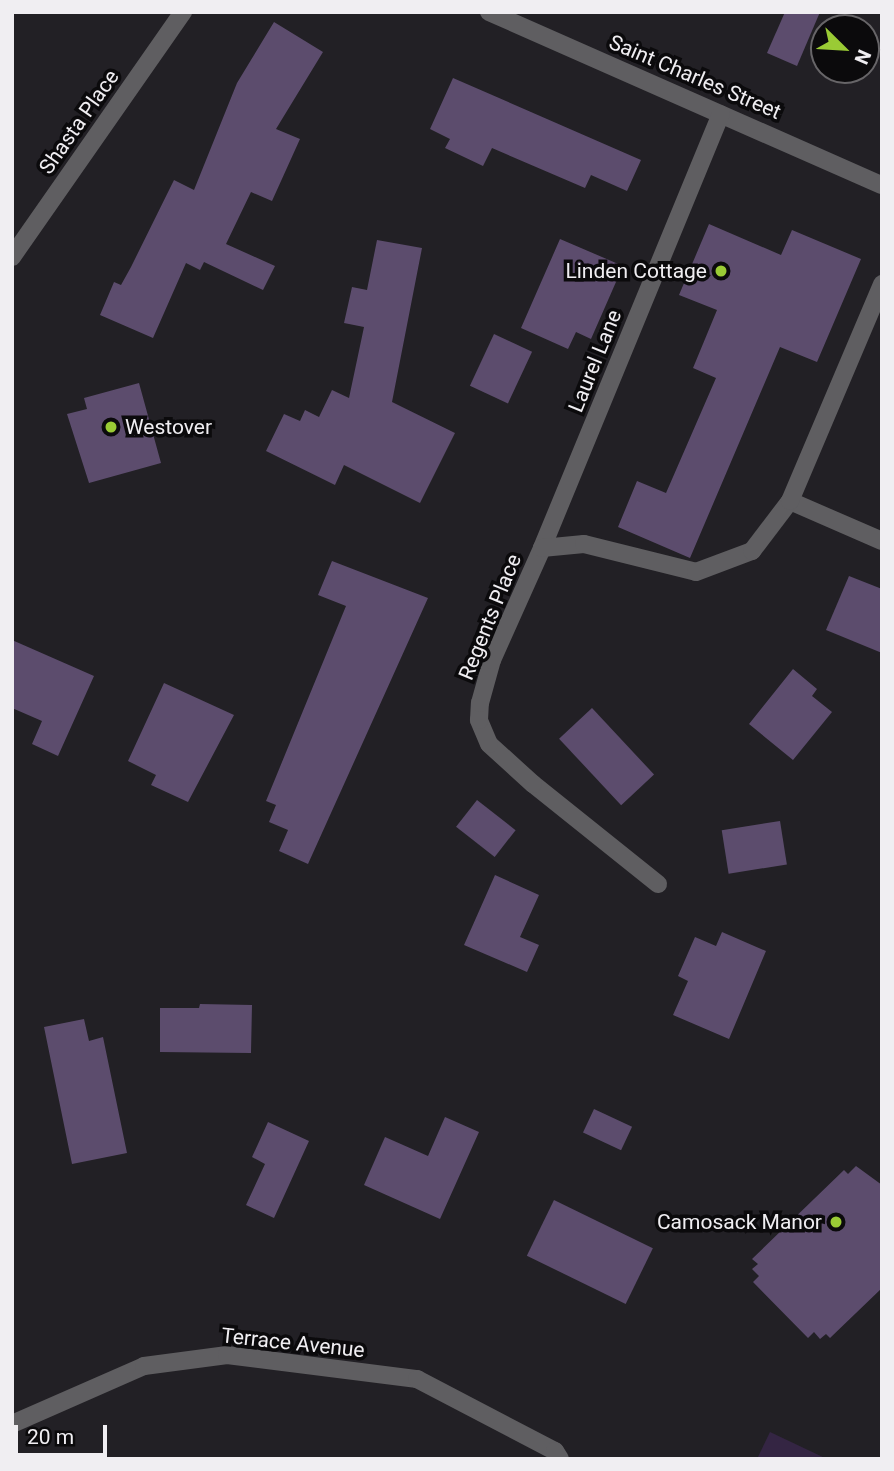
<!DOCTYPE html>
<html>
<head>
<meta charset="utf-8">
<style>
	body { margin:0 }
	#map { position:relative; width:894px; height:1471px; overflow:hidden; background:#222025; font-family:Roboto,sans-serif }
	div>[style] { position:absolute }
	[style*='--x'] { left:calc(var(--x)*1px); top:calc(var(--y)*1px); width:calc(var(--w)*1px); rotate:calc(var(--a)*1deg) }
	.green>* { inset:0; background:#342543 }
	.building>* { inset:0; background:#5c4c6d; transform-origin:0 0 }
	.street>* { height:18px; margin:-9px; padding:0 9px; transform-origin:9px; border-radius:9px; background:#5f5e61 }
	.dots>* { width:19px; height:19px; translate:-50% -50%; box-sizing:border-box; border:4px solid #0b0a0c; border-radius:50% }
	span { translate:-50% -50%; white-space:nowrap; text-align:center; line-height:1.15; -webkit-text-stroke:7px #0b0a0c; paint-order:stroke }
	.street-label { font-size:21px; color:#f0eef2 }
	.poi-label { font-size:21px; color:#f0eef2 }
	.right { translate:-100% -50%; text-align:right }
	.left { translate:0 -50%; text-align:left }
	.frame { position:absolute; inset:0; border:14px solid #f0eef2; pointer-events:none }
	.north { position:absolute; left:810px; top:14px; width:70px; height:70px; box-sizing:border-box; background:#0b0a0c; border:2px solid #676568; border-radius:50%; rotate:114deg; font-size:19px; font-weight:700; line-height:28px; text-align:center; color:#f0eef2 }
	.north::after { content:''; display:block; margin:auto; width:24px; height:32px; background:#9acb35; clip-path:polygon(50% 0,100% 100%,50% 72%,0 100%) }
	.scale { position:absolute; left:14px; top:1425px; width:93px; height:32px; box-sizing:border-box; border:4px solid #f0eef2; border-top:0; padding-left:9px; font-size:21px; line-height:24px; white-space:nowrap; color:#f0eef2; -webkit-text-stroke:5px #0b0a0c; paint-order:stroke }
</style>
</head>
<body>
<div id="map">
	<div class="green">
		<div style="clip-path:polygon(770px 1432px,827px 1459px,757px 1459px)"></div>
	</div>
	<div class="building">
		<div style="clip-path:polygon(785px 12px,820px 12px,797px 66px,767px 53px)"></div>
		<div style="clip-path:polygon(274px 22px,323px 52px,276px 129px,300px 139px,272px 201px,251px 192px,226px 244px,275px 266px,263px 290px,204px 262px,200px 270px,186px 263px,153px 338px,100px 315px,114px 282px,121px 285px,131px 267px,174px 180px,194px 190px,237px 83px)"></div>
		<div style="clip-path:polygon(453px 78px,641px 160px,627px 191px,591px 175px,585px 188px,492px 148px,483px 166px,445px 148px,450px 139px,430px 129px)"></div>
		<div style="clip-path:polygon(709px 224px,781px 255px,792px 230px,861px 259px,817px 362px,780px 347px,690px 558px,618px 527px,637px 481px,666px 493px,716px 378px,693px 368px,717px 310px,679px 295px)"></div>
		<div style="clip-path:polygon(560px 239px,623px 266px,591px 339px,576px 332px,568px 349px,521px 328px)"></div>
		<div style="clip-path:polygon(377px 240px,422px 248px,392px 402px,455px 433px,420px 503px,344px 465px,335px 485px,266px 451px,284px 414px,300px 421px,305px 410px,319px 417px,332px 390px,349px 398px,364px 327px,344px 323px,352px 287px,367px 290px)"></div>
		<div style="left:494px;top:334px;width:42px;height:57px;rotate:25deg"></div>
		<div style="clip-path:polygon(139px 383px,161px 463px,89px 483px,67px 414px,87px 409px,84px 398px)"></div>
		<div style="clip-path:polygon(332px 561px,428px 598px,308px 864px,279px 851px,288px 830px,269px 822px,276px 805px,266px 801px,346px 606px,318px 595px)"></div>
		<div style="clip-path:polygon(849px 576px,882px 589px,882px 653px,826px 630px)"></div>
		<div style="clip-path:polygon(12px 640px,94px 676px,58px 756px,32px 744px,42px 721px,12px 708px)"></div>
		<div style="clip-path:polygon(793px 669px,817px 689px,812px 696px,832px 712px,793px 760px,749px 724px)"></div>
		<div style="clip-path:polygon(164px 683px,234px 715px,188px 802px,151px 785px,156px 775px,128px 761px)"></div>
		<div style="left:592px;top:708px;width:91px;height:45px;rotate:47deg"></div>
		<div style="left:477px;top:800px;width:49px;height:34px;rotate:38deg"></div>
		<div style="left:780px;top:821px;width:44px;height:59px;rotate:81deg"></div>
		<div style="clip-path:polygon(495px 875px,539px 895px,520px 937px,539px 945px,527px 972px,464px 945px)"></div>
		<div style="clip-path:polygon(722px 932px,766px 951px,729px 1039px,673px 1015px,688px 981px,678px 976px,695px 937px,716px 946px)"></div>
		<div style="clip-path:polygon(200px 1004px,252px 1005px,251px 1053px,160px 1052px,160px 1008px,199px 1008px)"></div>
		<div style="clip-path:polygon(84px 1019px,89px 1041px,103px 1037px,127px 1153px,72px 1164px,44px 1027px)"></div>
		<div style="left:594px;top:1109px;width:42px;height:26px;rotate:25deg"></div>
		<div style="clip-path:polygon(445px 1117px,479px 1132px,440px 1219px,364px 1185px,385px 1137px,428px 1156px)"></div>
		<div style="clip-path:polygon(268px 1122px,309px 1141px,274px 1218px,246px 1205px,265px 1164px,252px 1157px)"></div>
		<div style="clip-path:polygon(856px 1166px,882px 1185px,882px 1288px,830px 1338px,826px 1334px,820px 1339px,814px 1332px,808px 1338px,753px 1282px,759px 1276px,752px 1269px,758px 1264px,752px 1259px,844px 1170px,848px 1174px)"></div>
		<div style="left:554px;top:1200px;width:110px;height:62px;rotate:26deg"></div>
	</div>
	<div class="street">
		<div style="--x:489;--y:12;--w:429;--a:23.8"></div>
		<div style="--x:12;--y:257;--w:299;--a:-55.1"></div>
		<div style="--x:790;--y:501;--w:100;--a:23.5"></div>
		<div style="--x:542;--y:548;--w:469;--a:-67.6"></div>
		<div style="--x:658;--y:884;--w:160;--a:-141.3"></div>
		<div style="--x:533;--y:784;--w:59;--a:-137.7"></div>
		<div style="--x:489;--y:744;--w:26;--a:-113"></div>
		<div style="--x:479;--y:720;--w:17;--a:-87"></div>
		<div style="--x:480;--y:703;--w:45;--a:-74.4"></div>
		<div style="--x:492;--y:660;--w:123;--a:-65.9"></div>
		<div style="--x:542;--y:548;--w:42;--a:-5.4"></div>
		<div style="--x:584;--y:544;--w:115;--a:14"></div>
		<div style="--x:696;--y:572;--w:60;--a:-20.6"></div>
		<div style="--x:752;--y:551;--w:63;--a:-52.8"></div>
		<div style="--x:790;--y:501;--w:236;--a:-67"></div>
		<div style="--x:12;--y:1424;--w:144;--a:-23.7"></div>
		<div style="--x:144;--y:1366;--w:84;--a:-7.5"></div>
		<div style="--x:227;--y:1355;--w:192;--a:7.2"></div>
		<div style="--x:417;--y:1379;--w:156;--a:27.6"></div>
		<div style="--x:555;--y:1451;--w:9;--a:58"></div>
	</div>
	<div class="dots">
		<div style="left:721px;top:271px;background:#9acb35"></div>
		<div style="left:111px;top:427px;background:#9acb35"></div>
		<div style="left:836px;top:1222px;background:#9acb35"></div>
	</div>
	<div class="street-label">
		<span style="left:695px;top:77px;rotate:23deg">Saint Charles Street</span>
		<span style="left:79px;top:122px;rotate:-55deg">Shasta Place</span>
		<span style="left:595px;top:361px;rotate:-68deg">Laurel Lane</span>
		<span style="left:490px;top:617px;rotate:-68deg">Regents Place</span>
		<span style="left:293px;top:1343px;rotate:6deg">Terrace Avenue</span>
	</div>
	<div class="poi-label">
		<span class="right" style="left:707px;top:271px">Linden Cottage</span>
		<span class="left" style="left:125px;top:427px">Westover</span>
		<span class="right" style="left:822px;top:1222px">Camosack Manor</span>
	</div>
	<div class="frame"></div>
	<div class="north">N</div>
	<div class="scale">20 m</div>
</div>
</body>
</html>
